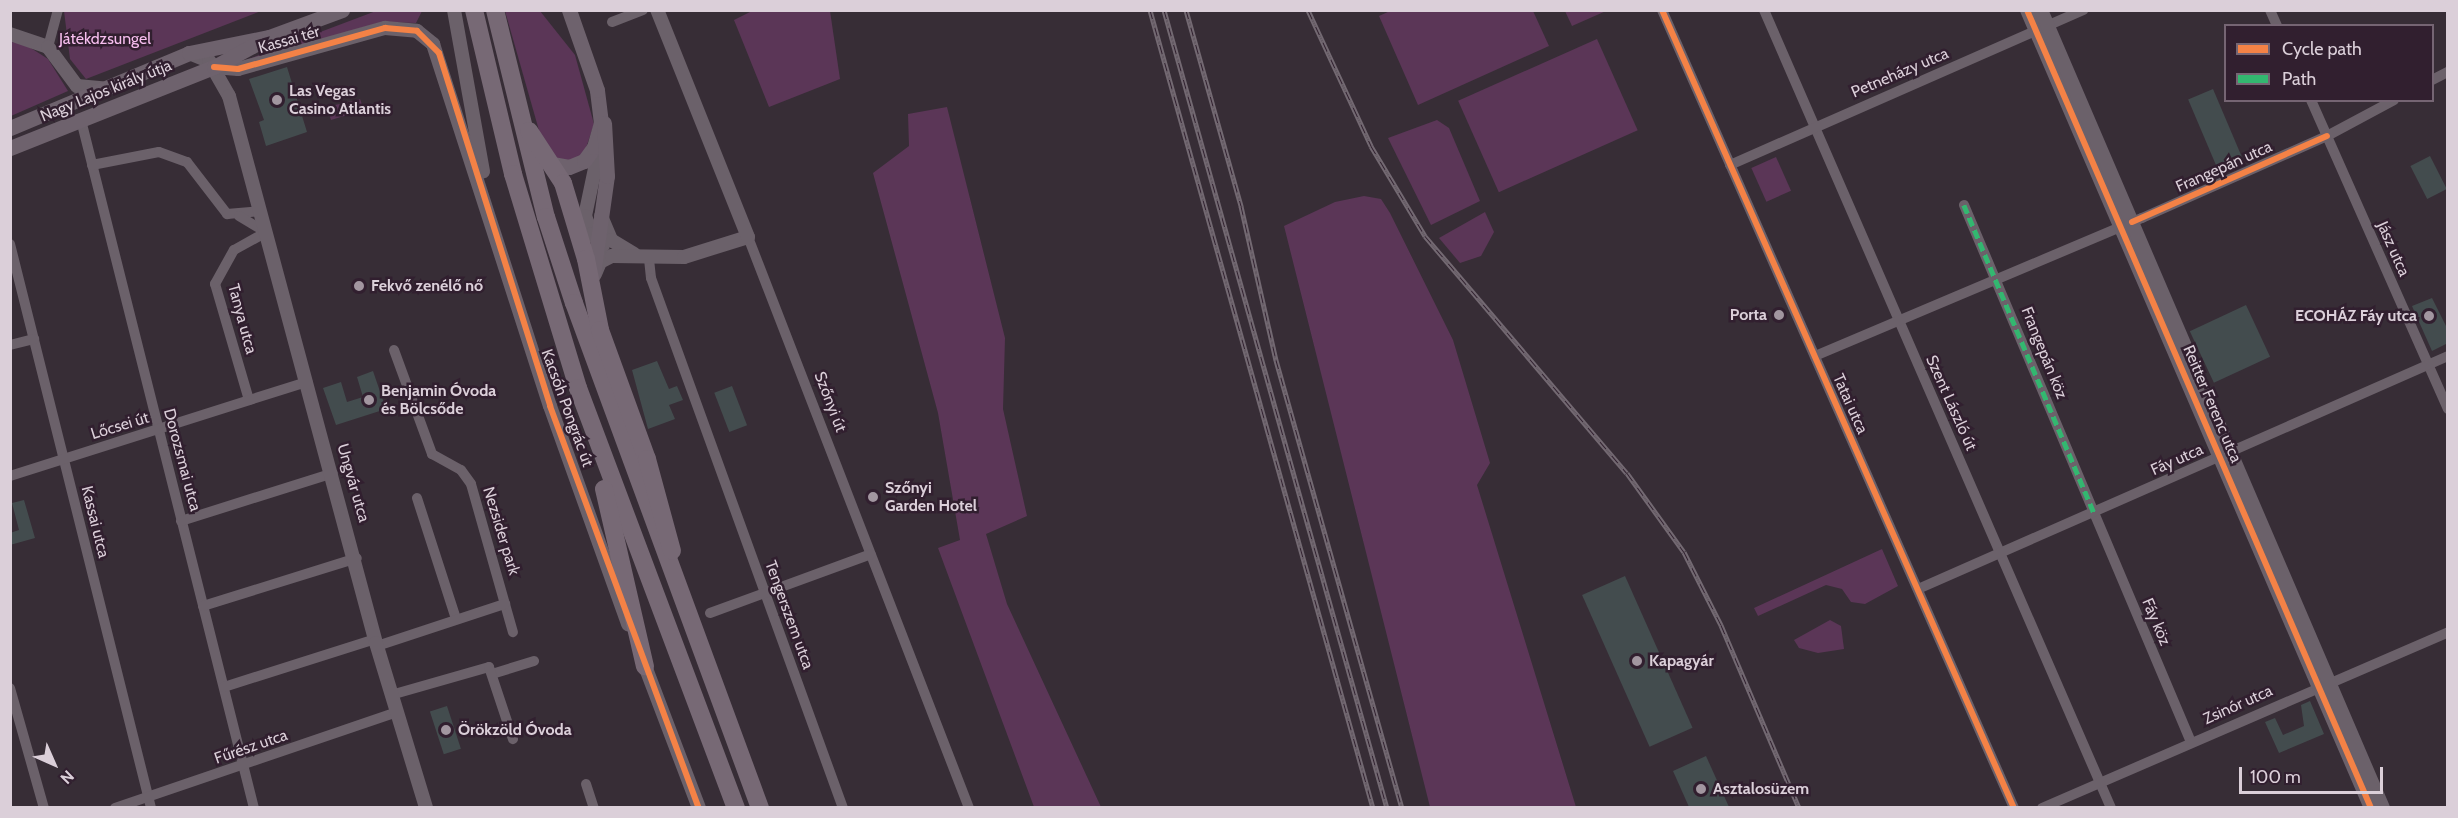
<!DOCTYPE html>
<meta charset="utf-8">
<style>
body{margin:0}
#map{position:relative;width:2458px;height:818px;overflow:hidden;background:#372d36;font-family:Cabin,sans-serif}
div>[style]{position:absolute}
[style*='--x']{left:calc(var(--x)*1px);top:calc(var(--y)*1px);width:calc(var(--w)*1px);rotate:calc(var(--a)*1deg)}
.green>*{inset:0;background:#5b3657;transform-origin:0 0}
.building>*{inset:0;background:#434c4e;transform-origin:0 0}
.minor>*{height:10px;margin:-5px;padding:0 5px;transform-origin:5px;border-radius:5px;background:#6b616a}
.tertiary>*{height:14px;margin:-7px;padding:0 7px;transform-origin:7px;border-radius:7px;background:#6b616a}
.secondary>*{height:15px;margin:-7.5px;padding:0 7.5px;transform-origin:7.5px;border-radius:7.5px;background:#6e626d}
.primary>*{height:18px;margin:-9px;padding:0 9px;transform-origin:9px;border-radius:9px;background:#776975}
.rail>*{height:5px;margin-top:-2.5px;transform-origin:0;background:repeating-linear-gradient(90deg,#311f2f 0 9px,#736972 0 18px);box-sizing:border-box;border-block:2px solid #736972}
.quiet>*{height:4.5px;margin-top:-2.25px;transform-origin:0;background:repeating-linear-gradient(90deg,#33b770 0 9px,transparent 0 13.5px)}
.cycleway>*{height:6px;margin:-3px;padding:0 3px;transform-origin:3px;border-radius:3px;background:#f48246}
.dots>*{width:16px;height:16px;translate:-50% -50%;box-sizing:border-box;border:3px solid #311f2f;border-radius:50%}
span{translate:-50% -50%;white-space:nowrap;text-align:center;line-height:1.15;-webkit-text-stroke:5px #311f2f;paint-order:stroke}
.park-label{font-size:16px;color:#f7beef}
.street-label{font-size:16px;color:#dbcfd9}
.poi-label{font-size:16px;color:#dbcfd9;font-weight:700}
.left{translate:0 -50%;text-align:left}
.right{translate:-100% -50%;text-align:right}
.frame{position:absolute;inset:0;border:12px solid #dbcfd9;pointer-events:none}
.legend{position:absolute;left:2224px;top:24px;width:210px;height:78px;box-sizing:border-box;background:#311f2f;border:2px solid #756573;margin:0;padding:8px 10px;list-style:none;font-size:18px;color:#dbcfd9}
.legend li{display:flex;align-items:center;gap:12px;height:30px}
.legend b{width:30px;border:2px solid #756573}
.north{position:absolute;left:24px;top:734px;width:60px;height:60px;-webkit-text-stroke:4px #311f2f;paint-order:stroke;rotate:135deg;font-size:16px;font-weight:700;line-height:24px;text-align:center;color:#dbcfd9}
.north::after{content:'';display:block;margin:auto;width:21px;height:27px;background:#dbcfd9;clip-path:polygon(50% 0,100% 100%,50% 72%,0 100%)}
.scale{position:absolute;left:2239px;top:767px;width:144px;height:27px;box-sizing:border-box;border:3px solid #dbcfd9;border-top:0;padding-left:8px;font-size:18px;line-height:21px;white-space:nowrap;color:#dbcfd9;-webkit-text-stroke:4px #311f2f;paint-order:stroke}
</style>
<div id="map">
<div class="green">
<div style="clip-path:polygon(64px 11px,64px 10px,261px 11px,86px 79px,70px 59px)"></div>
<div style="clip-path:polygon(376px 11px,422px 11px,416px 23px,382px 22px,241px 62px)"></div>
<div style="clip-path:polygon(505px 11px,540px 11px,575px 55px,594px 124px,583px 157px,561px 163px,544px 148px)"></div>
<div style="clip-path:polygon(752px 11px,830px 11px,840px 79px,769px 107px,734px 20px)"></div>
<div style="clip-path:polygon(1390px 11px,1533px 11px,1549px 46px,1418px 105px,1379px 16px)"></div>
<div style="clip-path:polygon(1565px 11px,1606px 11px,1572px 26px)"></div>
<div style="left:1597px;top:39px;width:100px;height:152px;rotate:66deg"></div>
<div style="clip-path:polygon(11px 42px,23px 43px,48px 59px,68px 91px,11px 116px)"></div>
<div style="clip-path:polygon(360px 99px,364px 110px,331px 120px,327px 107px)"></div>
<div style="clip-path:polygon(947px 107px,1005px 338px,1003px 409px,1027px 516px,986px 534px,1007px 604px,1101px 807px,1034px 807px,938px 548px,960px 540px,938px 413px,873px 173px,909px 146px,908px 114px)"></div>
<div style="clip-path:polygon(1437px 120px,1449px 128px,1480px 201px,1431px 225px,1388px 138px)"></div>
<div style="left:1776px;top:157px;width:37px;height:27px;rotate:66deg"></div>
<div style="clip-path:polygon(1364px 196px,1381px 199px,1390px 213px,1453px 340px,1490px 463px,1477px 485px,1576px 807px,1430px 807px,1284px 226px,1335px 202px)"></div>
<div style="clip-path:polygon(1485px 212px,1494px 232px,1481px 256px,1460px 263px,1439px 238px)"></div>
<div style="clip-path:polygon(1882px 549px,1898px 586px,1865px 604px,1851px 602px,1842px 589px,1826px 585px,1758px 616px,1754px 608px)"></div>
<div style="clip-path:polygon(1830px 620px,1841px 626px,1844px 649px,1818px 653px,1799px 648px,1794px 640px)"></div>
</div>
<div class="building">
<div style="clip-path:polygon(287px 67px,307px 132px,266px 146px,259px 122px,264px 120px,249px 79px)"></div>
<div style="left:2213px;top:89px;width:78px;height:27px;rotate:67deg"></div>
<div style="left:2430px;top:156px;width:37px;height:22px;rotate:63deg"></div>
<div style="clip-path:polygon(2432px 298px,2448px 330px,2448px 343px,2432px 351px,2412px 306px)"></div>
<div style="left:2246px;top:305px;width:57px;height:62px;rotate:65deg"></div>
<div style="clip-path:polygon(657px 361px,669px 389px,677px 386px,683px 400px,669px 405px,675px 419px,648px 429px,632px 370px)"></div>
<div style="clip-path:polygon(373px 371px,386px 409px,336px 425px,323px 388px,341px 382px,347px 402px,363px 397px,357px 377px)"></div>
<div style="left:732px;top:386px;width:42px;height:19px;rotate:69deg"></div>
<div style="clip-path:polygon(24px 500px,35px 538px,10px 545px,10px 533px,19px 530px,12px 503px)"></div>
<div style="left:1625px;top:576px;width:166px;height:47px;rotate:66deg"></div>
<div style="clip-path:polygon(2310px 701px,2324px 734px,2279px 753px,2265px 722px,2275px 718px,2283px 735px,2304px 726px,2301px 705px)"></div>
<div style="left:447px;top:706px;width:45px;height:18px;rotate:72deg"></div>
<div style="clip-path:polygon(1706px 756px,1729px 807px,1689px 807px,1673px 771px)"></div>
</div>
<div class="minor">
<div style="--x:1662;--y:10;--w:872;--a:66.2"></div>
<div style="--x:1764;--y:10;--w:870;--a:66.5"></div>
<div style="--x:2270;--y:10;--w:17;--a:66"></div>
<div style="--x:612;--y:22;--w:33;--a:-21"></div>
<div style="--x:48;--y:47;--w:38;--a:-75"></div>
<div style="--x:2432;--y:80;--w:18;--a:-27"></div>
<div style="--x:2311;--y:100;--w:338;--a:66.1"></div>
<div style="--x:81;--y:120;--w:709;--a:75.89"></div>
<div style="--x:92;--y:165;--w:68;--a:-11"></div>
<div style="--x:159;--y:152;--w:30;--a:20"></div>
<div style="--x:187;--y:162;--w:66;--a:52.4"></div>
<div style="--x:227;--y:214;--w:33;--a:-5"></div>
<div style="--x:1730;--y:165;--w:386;--a:-23.7"></div>
<div style="--x:1964;--y:205;--w:583;--a:67.09"></div>
<div style="--x:239;--y:216;--w:31;--a:31"></div>
<div style="--x:748;--y:237;--w:612;--a:68.84"></div>
<div style="--x:10;--y:244;--w:581;--a:75.96"></div>
<div style="--x:649;--y:259;--w:19;--a:84"></div>
<div style="--x:651;--y:278;--w:564;--a:70.09"></div>
<div style="--x:10;--y:345;--w:25;--a:-14"></div>
<div style="--x:394;--y:350;--w:111;--a:69.9"></div>
<div style="--x:432;--y:454;--w:33;--a:29"></div>
<div style="--x:461;--y:470;--w:17;--a:54"></div>
<div style="--x:471;--y:484;--w:154;--a:74.2"></div>
<div style="--x:1815;--y:356;--w:355;--a:-22.9"></div>
<div style="--x:2142;--y:218;--w:202;--a:-23.9"></div>
<div style="--x:2327;--y:136;--w:76;--a:-28.2"></div>
<div style="--x:249;--y:400;--w:121;--a:-106.3"></div>
<div style="--x:215;--y:284;--w:39;--a:-61"></div>
<div style="--x:234;--y:250;--w:37;--a:-29"></div>
<div style="--x:10;--y:476;--w:312;--a:-17.6"></div>
<div style="--x:417;--y:498;--w:127;--a:72.1"></div>
<div style="--x:181;--y:521;--w:159;--a:-17.5"></div>
<div style="--x:1918;--y:589;--w:579;--a:-23.73"></div>
<div style="--x:203;--y:606;--w:161;--a:-17.3"></div>
<div style="--x:710;--y:613;--w:171;--a:-20.1"></div>
<div style="--x:377;--y:646;--w:135;--a:-18.2"></div>
<div style="--x:492;--y:674;--w:44;--a:-17.2"></div>
<div style="--x:224;--y:687;--w:158;--a:-17.6"></div>
<div style="--x:10;--y:688;--w:125;--a:74.2"></div>
<div style="--x:391;--y:695;--w:102;--a:-15.9"></div>
<div style="--x:489;--y:667;--w:76;--a:71.6"></div>
<div style="--x:586;--y:784;--w:25;--a:72"></div>
<div style="--x:115;--y:808;--w:298;--a:-18.8"></div>
<div style="--x:2042;--y:808;--w:443;--a:-23.4"></div>
</div>
<div class="tertiary">
<div style="--x:454;--y:10;--w:164;--a:79.8"></div>
<div style="--x:2027;--y:10;--w:869;--a:66.68"></div>
<div style="--x:2041;--y:10;--w:868;--a:66.8"></div>
<div style="--x:10;--y:34;--w:40;--a:18.9"></div>
<div style="--x:48;--y:47;--w:49;--a:53.4"></div>
<div style="--x:77;--y:86;--w:25;--a:5"></div>
<div style="--x:189;--y:53;--w:22;--a:22"></div>
<div style="--x:209;--y:61;--w:40;--a:60.3"></div>
<div style="--x:229;--y:96;--w:566;--a:74.96"></div>
<div style="--x:376;--y:643;--w:172;--a:73.1"></div>
<div style="--x:214;--y:67;--w:24;--a:5"></div>
<div style="--x:238;--y:69;--w:153;--a:-15.6"></div>
<div style="--x:385;--y:28;--w:32;--a:5"></div>
<div style="--x:417;--y:31;--w:21;--a:39"></div>
<div style="--x:433;--y:44;--w:380;--a:72.1"></div>
<div style="--x:550;--y:406;--w:232;--a:70.3"></div>
<div style="--x:601;--y:140;--w:78;--a:101.9"></div>
<div style="--x:585;--y:216;--w:19;--a:69"></div>
<div style="--x:592;--y:234;--w:16;--a:47"></div>
<div style="--x:601;--y:216;--w:26;--a:67"></div>
<div style="--x:611;--y:240;--w:27;--a:31"></div>
<div style="--x:595;--y:274;--w:13;--a:-67"></div>
<div style="--x:600;--y:262;--w:13;--a:-27"></div>
<div style="--x:612;--y:256;--w:72;--a:0.8"></div>
<div style="--x:684;--y:257;--w:67;--a:-17.4"></div>
<div style="--x:748;--y:237;--w:245;--a:-111.8"></div>
<div style="--x:642;--y:658;--w:160;--a:69.2"></div>
</div>
<div class="secondary">
<div style="--x:10;--y:128;--w:194;--a:-22.7"></div>
<div style="--x:189;--y:53;--w:82;--a:-11.3"></div>
<div style="--x:269;--y:37;--w:78;--a:-20.3"></div>
<div style="--x:10;--y:148;--w:219;--a:-21.7"></div>
<div style="--x:214;--y:67;--w:48;--a:-28.7"></div>
<div style="--x:552;--y:164;--w:17;--a:10"></div>
<div style="--x:569;--y:167;--w:16;--a:-22"></div>
<div style="--x:584;--y:161;--w:17;--a:-54"></div>
<div style="--x:594;--y:147;--w:25;--a:-74"></div>
<div style="--x:601;--y:123;--w:33;--a:-97"></div>
<div style="--x:597;--y:90;--w:85;--a:-109.3"></div>
<div style="--x:593;--y:275;--w:100;--a:-82"></div>
<div style="--x:607;--y:176;--w:53;--a:-93.2"></div>
</div>
<div class="primary">
<div style="--x:474;--y:10;--w:169;--a:76.6"></div>
<div style="--x:513;--y:174;--w:224;--a:73.1"></div>
<div style="--x:578;--y:388;--w:449;--a:69.4"></div>
<div style="--x:495;--y:10;--w:213;--a:76.2"></div>
<div style="--x:546;--y:217;--w:90;--a:72"></div>
<div style="--x:574;--y:303;--w:538;--a:69.78"></div>
<div style="--x:529;--y:131;--w:62;--a:56.8"></div>
<div style="--x:563;--y:183;--w:79;--a:73.2"></div>
<div style="--x:586;--y:259;--w:72;--a:78.8"></div>
<div style="--x:600;--y:330;--w:137;--a:70"></div>
<div style="--x:647;--y:459;--w:95;--a:74.8"></div>
<div style="--x:604;--y:489;--w:182;--a:77"></div>
</div>
<div class="rail">
<div style="--x:1150;--y:10;--w:829;--a:74.39"></div>
<div style="--x:1164;--y:10;--w:829;--a:74.39"></div>
<div style="--x:1186;--y:10;--w:204;--a:74.3"></div>
<div style="--x:1241;--y:206;--w:158;--a:77.2"></div>
<div style="--x:1276;--y:360;--w:465;--a:74.3"></div>
<div style="--x:1308;--y:10;--w:150;--a:65.1"></div>
<div style="--x:1371;--y:146;--w:105;--a:59"></div>
<div style="--x:1425;--y:236;--w:311;--a:49.6"></div>
<div style="--x:1627;--y:473;--w:97;--a:54.2"></div>
<div style="--x:1684;--y:552;--w:82;--a:63.1"></div>
<div style="--x:1721;--y:625;--w:199;--a:66.9"></div>
</div>
<div class="quiet">
<div style="--x:1964;--y:205;--w:334;--a:67.1"></div>
</div>
<div class="cycleway">
<div style="--x:1662;--y:10;--w:872;--a:66.2"></div>
<div style="--x:2027;--y:10;--w:869;--a:66.68"></div>
<div style="--x:214;--y:67;--w:24;--a:5"></div>
<div style="--x:238;--y:69;--w:153;--a:-15.6"></div>
<div style="--x:385;--y:28;--w:32;--a:5"></div>
<div style="--x:417;--y:31;--w:31;--a:45"></div>
<div style="--x:439;--y:53;--w:370;--a:72.5"></div>
<div style="--x:550;--y:406;--w:429;--a:69.7"></div>
<div style="--x:2132;--y:222;--w:213;--a:-23.8"></div>
</div>
<div class="dots">
<div style="left:277px;top:100px;background:#a296a0"></div>
<div style="left:359px;top:286px;background:#a296a0"></div>
<div style="left:1779px;top:315px;background:#a296a0"></div>
<div style="left:2429px;top:316px;background:#a296a0"></div>
<div style="left:369px;top:400px;background:#a296a0"></div>
<div style="left:873px;top:497px;background:#a296a0"></div>
<div style="left:1637px;top:661px;background:#a296a0"></div>
<div style="left:446px;top:730px;background:#a296a0"></div>
<div style="left:1701px;top:789px;background:#a296a0"></div>
</div>
<div class="park-label">
<span style="left:105px;top:39px">Játékdzsungel</span>
</div>
<div class="street-label">
<span style="left:289px;top:40px;rotate:-16deg">Kassai tér</span>
<span style="left:1900px;top:73px;rotate:-23deg">Petneházy utca</span>
<span style="left:106px;top:91px;rotate:-22deg">Nagy Lajos király útja</span>
<span style="left:2224px;top:167px;rotate:-24deg">Frangepán utca</span>
<span style="left:2393px;top:249px;rotate:66deg">Jász utca</span>
<span style="left:242px;top:319px;rotate:75deg">Tanya utca</span>
<span style="left:2044px;top:353px;rotate:68deg">Frangepán köz</span>
<span style="left:830px;top:402px;rotate:69deg">Szőnyi út</span>
<span style="left:1951px;top:403px;rotate:66deg">Szent László út</span>
<span style="left:1850px;top:404px;rotate:66deg">Tatai utca</span>
<span style="left:2212px;top:404px;rotate:67deg">Reitter Ferenc utca</span>
<span style="left:567px;top:408px;rotate:70deg">Kacsóh Pongrác út</span>
<span style="left:120px;top:426px;rotate:-17deg">Lőcsei út</span>
<span style="left:182px;top:460px;rotate:75deg">Dorozsmai utca</span>
<span style="left:2177px;top:460px;rotate:-24deg">Fáy utca</span>
<span style="left:353px;top:483px;rotate:74deg">Ungvár utca</span>
<span style="left:95px;top:522px;rotate:76deg">Kassai utca</span>
<span style="left:501px;top:531px;rotate:73deg">Nezsider park</span>
<span style="left:789px;top:615px;rotate:70deg">Tengerszem utca</span>
<span style="left:2156px;top:622px;rotate:67deg">Fáy köz</span>
<span style="left:2238px;top:705px;rotate:-24deg">Zsinór utca</span>
<span style="left:251px;top:747px;rotate:-19deg">Fűrész utca</span>
</div>
<div class="poi-label">
<span class="left" style="left:289px;top:100px">Las Vegas<br>Casino Atlantis</span>
<span class="left" style="left:371px;top:286px">Fekvő zenélő nő</span>
<span class="right" style="left:1767px;top:315px">Porta</span>
<span class="right" style="left:2417px;top:316px">ECOHÁZ Fáy utca</span>
<span class="left" style="left:381px;top:400px">Benjamin Óvoda<br>és Bölcsőde</span>
<span class="left" style="left:885px;top:497px">Szőnyi<br>Garden Hotel</span>
<span class="left" style="left:1649px;top:661px">Kapagyár</span>
<span class="left" style="left:458px;top:730px">Örökzöld Óvoda</span>
<span class="left" style="left:1713px;top:789px">Asztalosüzem</span>
</div>
<div class="frame"></div>
<ul class="legend">
<li><b style="height:8px;background:#f48246"></b>Cycle path</li>
<li><b style="height:8px;background:#33b770"></b>Path</li>
</ul>
<div class="north">N</div>
<div class="scale">100 m</div>
</div>
